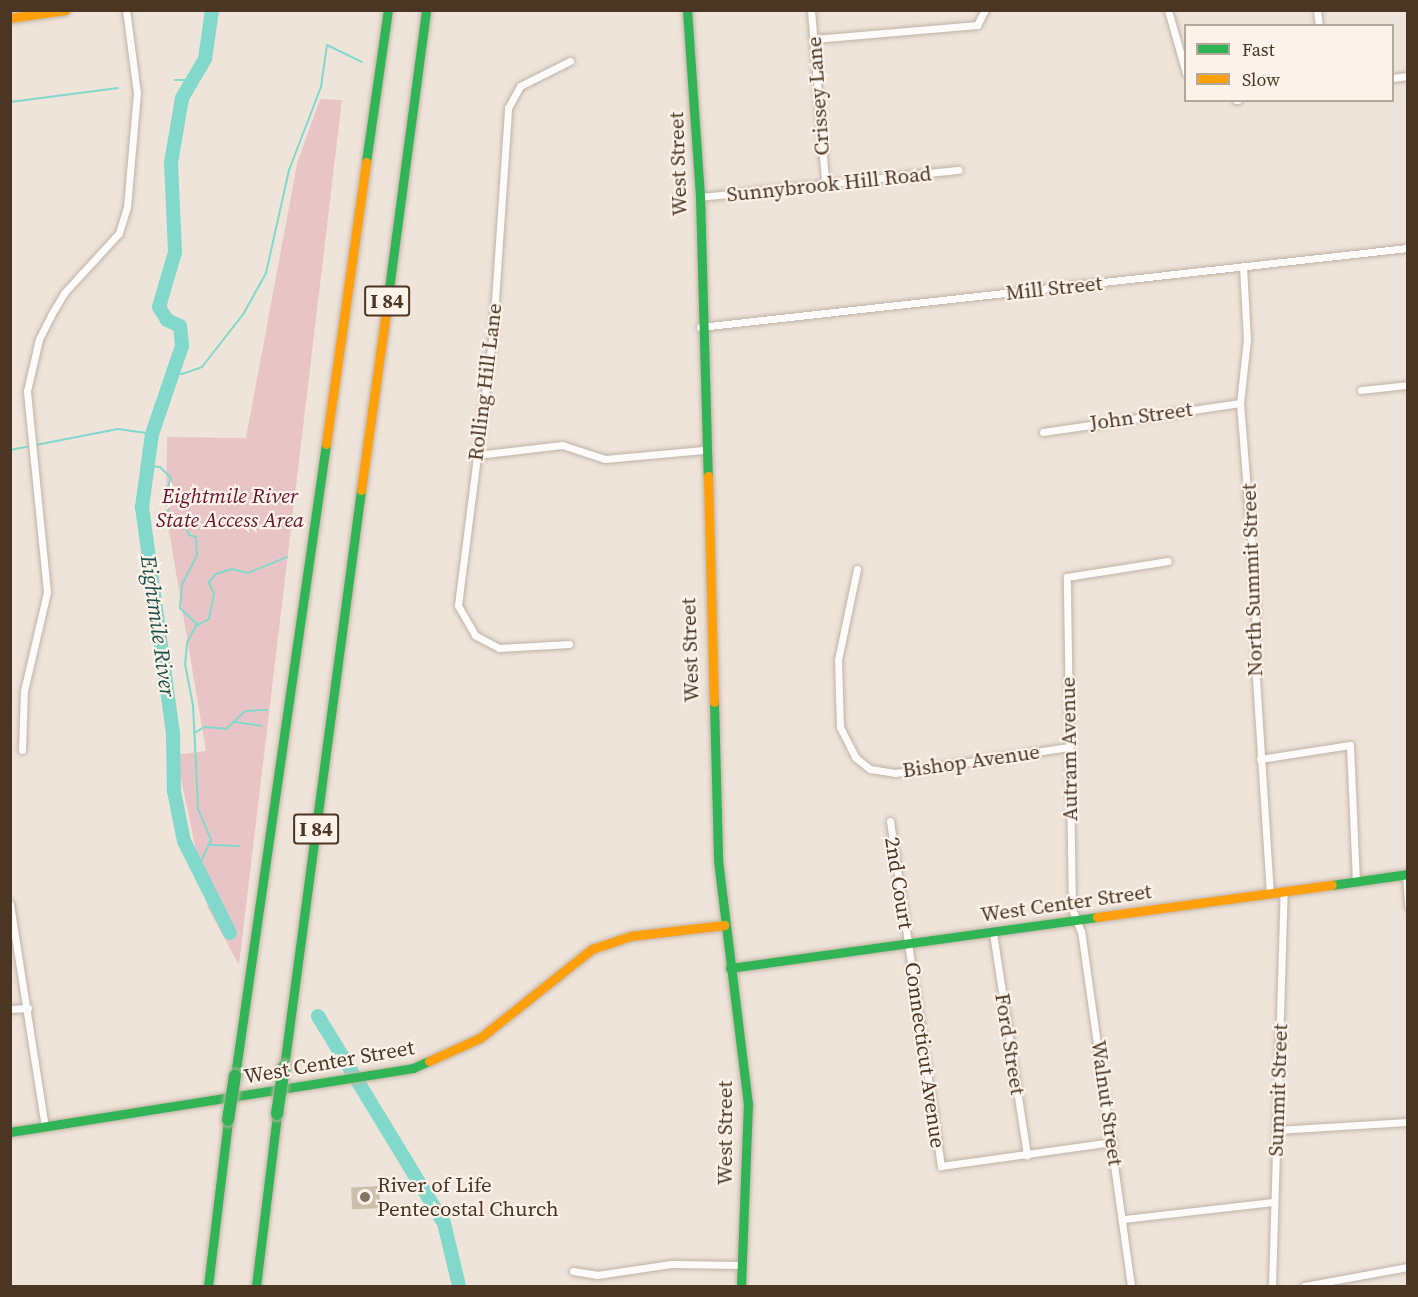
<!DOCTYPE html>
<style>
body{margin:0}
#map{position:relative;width:1418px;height:1297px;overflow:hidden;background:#efe4da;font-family:"Source Serif 4",serif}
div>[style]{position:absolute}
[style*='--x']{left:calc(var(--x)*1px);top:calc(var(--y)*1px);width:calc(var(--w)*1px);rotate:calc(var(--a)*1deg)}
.green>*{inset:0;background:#e9c4c6}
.stream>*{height:2px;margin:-1px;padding:0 1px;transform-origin:1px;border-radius:1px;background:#81d8cb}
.river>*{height:14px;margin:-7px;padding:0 7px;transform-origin:7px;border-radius:7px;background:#81d8cb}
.building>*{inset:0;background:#cbbfaa;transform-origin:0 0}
.roads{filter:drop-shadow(0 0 2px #c0b2a5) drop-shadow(0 0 2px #c0b2a5)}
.street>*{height:7px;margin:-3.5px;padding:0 3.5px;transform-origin:3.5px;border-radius:3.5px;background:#fdfbf9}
.fast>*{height:9px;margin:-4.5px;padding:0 4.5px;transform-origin:4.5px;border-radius:4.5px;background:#30b455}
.slow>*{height:9px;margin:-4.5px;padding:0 4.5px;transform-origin:4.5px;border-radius:4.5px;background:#ff9f0a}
.bridges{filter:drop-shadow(0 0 2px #c0b2a5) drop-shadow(0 0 2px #c0b2a5)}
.fast-bridge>*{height:12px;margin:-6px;padding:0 6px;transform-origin:6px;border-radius:6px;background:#30b455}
.dots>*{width:16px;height:16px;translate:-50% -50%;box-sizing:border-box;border:3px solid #fdf3ea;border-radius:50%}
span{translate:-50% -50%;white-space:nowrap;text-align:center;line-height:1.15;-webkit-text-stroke:4.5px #fdf3ea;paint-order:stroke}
.shield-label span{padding:2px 4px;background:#fdf3ea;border:2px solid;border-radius:4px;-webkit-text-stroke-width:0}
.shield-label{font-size:20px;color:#4a3623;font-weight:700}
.street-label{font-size:21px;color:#4a3623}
.park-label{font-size:21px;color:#651330;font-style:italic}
.poi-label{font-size:21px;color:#4a3623}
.left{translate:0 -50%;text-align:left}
.water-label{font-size:22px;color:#174e48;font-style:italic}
.frame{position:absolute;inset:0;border:12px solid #4a3623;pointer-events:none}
.legend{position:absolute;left:1184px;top:24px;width:210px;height:78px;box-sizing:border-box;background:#fdf3ea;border:2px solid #b5a79a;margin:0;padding:8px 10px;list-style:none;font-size:18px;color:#4a3623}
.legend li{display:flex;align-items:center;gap:12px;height:30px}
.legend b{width:30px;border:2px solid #b5a79a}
</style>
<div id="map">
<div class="green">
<div style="clip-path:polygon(320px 99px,342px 100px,239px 965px,208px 908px,176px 755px,206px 751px,166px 513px,167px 437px,246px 438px,297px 164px)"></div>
</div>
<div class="stream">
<div style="--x:175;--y:80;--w:19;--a:0"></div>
<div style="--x:10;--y:102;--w:109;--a:-7.4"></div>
<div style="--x:173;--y:372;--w:9;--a:13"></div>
<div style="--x:182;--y:374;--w:21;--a:-19"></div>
<div style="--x:202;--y:367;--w:68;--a:-52.1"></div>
<div style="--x:244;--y:313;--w:46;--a:-61.2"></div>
<div style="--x:266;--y:273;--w:106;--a:-77.4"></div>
<div style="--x:289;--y:170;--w:89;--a:-68.9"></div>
<div style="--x:321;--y:87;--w:42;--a:-81.9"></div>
<div style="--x:327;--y:45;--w:39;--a:26"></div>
<div style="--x:10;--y:450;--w:110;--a:-11"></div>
<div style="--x:118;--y:429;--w:34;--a:8"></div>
<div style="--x:148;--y:466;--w:12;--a:5"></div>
<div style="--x:160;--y:467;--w:16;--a:45"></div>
<div style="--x:171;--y:478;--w:16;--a:108"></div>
<div style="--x:166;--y:493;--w:26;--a:83"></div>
<div style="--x:169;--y:519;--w:15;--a:11"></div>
<div style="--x:184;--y:522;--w:14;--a:69"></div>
<div style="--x:189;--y:535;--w:7;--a:16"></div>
<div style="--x:196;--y:537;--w:18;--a:87"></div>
<div style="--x:197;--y:555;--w:34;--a:117"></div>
<div style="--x:182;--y:585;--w:23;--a:95"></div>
<div style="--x:180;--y:608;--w:23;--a:43"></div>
<div style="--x:197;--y:624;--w:21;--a:118"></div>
<div style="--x:187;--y:643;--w:21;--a:95"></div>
<div style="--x:185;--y:664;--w:42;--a:79"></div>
<div style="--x:193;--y:705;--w:104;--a:87.2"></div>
<div style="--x:198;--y:809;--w:34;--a:67"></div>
<div style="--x:211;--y:840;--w:33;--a:115"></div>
<div style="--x:196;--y:626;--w:15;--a:-28"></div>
<div style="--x:209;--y:619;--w:25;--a:-79"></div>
<div style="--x:214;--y:594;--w:13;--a:-113"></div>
<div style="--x:209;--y:582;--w:11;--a:-49"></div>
<div style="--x:216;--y:574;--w:17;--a:-17"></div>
<div style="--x:232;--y:569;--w:16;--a:14"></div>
<div style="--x:248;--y:573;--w:42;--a:-22.3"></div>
<div style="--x:235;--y:722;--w:27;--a:8"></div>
<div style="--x:194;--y:733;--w:13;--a:-29"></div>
<div style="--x:205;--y:727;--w:21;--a:5"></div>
<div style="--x:226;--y:729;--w:26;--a:-43"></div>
<div style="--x:245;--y:711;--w:22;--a:-3"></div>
<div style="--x:210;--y:845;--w:29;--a:2"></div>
</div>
<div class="river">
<div style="--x:212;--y:10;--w:49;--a:98.1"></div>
<div style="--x:205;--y:59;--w:45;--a:120.5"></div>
<div style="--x:182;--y:98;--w:66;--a:99.6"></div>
<div style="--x:171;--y:163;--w:89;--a:87.4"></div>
<div style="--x:175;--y:252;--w:57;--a:106.2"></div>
<div style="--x:159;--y:307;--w:15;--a:58"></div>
<div style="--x:167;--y:320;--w:14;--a:25"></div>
<div style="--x:180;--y:326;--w:20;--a:84"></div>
<div style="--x:182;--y:346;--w:93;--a:108.8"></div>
<div style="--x:152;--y:434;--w:74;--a:97.8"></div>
<div style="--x:142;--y:507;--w:229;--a:82.2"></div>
<div style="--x:173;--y:734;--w:57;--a:89"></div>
<div style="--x:174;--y:791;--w:51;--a:78.7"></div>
<div style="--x:184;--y:841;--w:103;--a:63.4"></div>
<div style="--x:318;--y:1016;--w:242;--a:58.7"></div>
<div style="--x:444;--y:1223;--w:65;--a:76.6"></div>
</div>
<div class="building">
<div style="left:379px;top:1186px;width:22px;height:28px;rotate:87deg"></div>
</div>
<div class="roads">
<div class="street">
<div style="--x:811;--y:10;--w:173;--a:85.3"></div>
<div style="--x:1168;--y:10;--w:66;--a:74.1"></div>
<div style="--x:1317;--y:10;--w:16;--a:83"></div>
<div style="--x:814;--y:39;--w:164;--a:-4.9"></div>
<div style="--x:977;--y:25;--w:17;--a:-62"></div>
<div style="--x:1392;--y:78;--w:16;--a:-7"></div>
<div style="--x:1236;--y:100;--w:2;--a:0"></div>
<div style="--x:700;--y:197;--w:260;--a:-6"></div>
<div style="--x:1243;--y:266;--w:73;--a:86.9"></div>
<div style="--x:1247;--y:339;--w:64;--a:96.2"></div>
<div style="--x:1240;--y:403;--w:186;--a:85.4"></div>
<div style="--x:1255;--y:588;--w:90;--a:89.4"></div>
<div style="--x:1256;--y:678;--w:216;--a:86.3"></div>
<div style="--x:700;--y:327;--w:712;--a:-6.37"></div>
<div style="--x:1361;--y:390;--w:47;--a:-6.1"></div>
<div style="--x:1043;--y:432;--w:199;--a:-8.4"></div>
<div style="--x:477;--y:455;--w:86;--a:-6.7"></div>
<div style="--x:562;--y:445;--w:45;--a:18"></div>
<div style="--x:605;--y:459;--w:99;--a:-5.2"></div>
<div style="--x:857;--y:569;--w:93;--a:101.8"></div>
<div style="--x:838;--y:660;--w:67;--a:88.3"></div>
<div style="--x:840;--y:727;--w:34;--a:63"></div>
<div style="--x:855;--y:757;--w:19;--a:39"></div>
<div style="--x:870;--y:769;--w:25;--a:9"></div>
<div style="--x:895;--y:773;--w:176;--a:-8.5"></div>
<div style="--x:569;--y:644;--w:70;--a:176.7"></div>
<div style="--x:499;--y:648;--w:27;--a:-152"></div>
<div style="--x:475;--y:635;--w:34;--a:-120"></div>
<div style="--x:458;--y:605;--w:277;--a:-82.7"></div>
<div style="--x:493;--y:330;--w:223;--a:-86.1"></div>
<div style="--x:508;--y:108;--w:25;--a:-61"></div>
<div style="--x:520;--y:86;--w:56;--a:-26.6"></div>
<div style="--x:22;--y:750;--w:59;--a:-88.1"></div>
<div style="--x:24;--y:691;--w:102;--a:-76.9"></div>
<div style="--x:47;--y:592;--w:202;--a:-95.7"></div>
<div style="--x:27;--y:391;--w:53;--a:-77"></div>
<div style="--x:39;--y:339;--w:27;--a:-63"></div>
<div style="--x:51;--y:315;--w:26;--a:-59"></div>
<div style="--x:64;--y:293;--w:81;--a:-47.5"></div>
<div style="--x:119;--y:233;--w:27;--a:-73"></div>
<div style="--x:127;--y:207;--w:114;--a:-85"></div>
<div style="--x:137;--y:93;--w:84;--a:-97.5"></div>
<div style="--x:1260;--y:759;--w:91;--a:-8.8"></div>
<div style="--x:1350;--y:745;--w:137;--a:87.5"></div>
<div style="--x:890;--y:821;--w:349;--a:81.6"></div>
<div style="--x:941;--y:1166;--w:173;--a:-8"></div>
<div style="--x:1406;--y:874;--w:32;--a:86"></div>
<div style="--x:10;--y:904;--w:226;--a:81.1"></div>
<div style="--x:993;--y:933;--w:225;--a:81.3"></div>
<div style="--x:10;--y:1009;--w:18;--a:-3"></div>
<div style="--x:1276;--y:1130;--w:132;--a:-3.5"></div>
<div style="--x:1124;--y:1219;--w:151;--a:-6.5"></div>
<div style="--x:573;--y:1271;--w:24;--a:9"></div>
<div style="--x:597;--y:1275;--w:75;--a:-8.5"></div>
<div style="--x:671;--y:1264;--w:71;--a:0.8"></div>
<div style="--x:1131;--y:1286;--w:358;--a:-98"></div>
<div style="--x:1081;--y:932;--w:25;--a:-111"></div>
<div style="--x:1072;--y:909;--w:332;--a:-90.9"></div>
<div style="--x:1067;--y:577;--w:102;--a:-9"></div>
<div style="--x:1272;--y:1286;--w:393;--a:-88.3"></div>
<div style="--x:1304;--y:1286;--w:106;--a:-10.4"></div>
</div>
<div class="fast">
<div style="--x:687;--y:10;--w:187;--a:86"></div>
<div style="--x:700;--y:197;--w:279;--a:88.4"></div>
<div style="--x:366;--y:162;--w:154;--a:-81.8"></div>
<div style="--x:386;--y:311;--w:304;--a:-82.4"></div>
<div style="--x:714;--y:702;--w:158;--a:88.5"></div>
<div style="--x:718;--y:860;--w:245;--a:83"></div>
<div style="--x:748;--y:1103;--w:183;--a:92.2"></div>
<div style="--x:1332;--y:885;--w:77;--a:-8.2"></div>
<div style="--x:730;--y:968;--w:371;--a:-7.9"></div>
<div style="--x:284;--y:1067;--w:582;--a:-82.4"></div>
<div style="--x:235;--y:1076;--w:639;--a:-81.81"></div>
<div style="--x:10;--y:1132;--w:408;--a:-9"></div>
<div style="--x:413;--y:1068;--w:17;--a:-24"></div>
<div style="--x:208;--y:1286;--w:167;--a:-83.1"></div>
<div style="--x:256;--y:1286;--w:173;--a:-83"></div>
</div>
<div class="slow">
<div style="--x:10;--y:18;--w:56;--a:-8.3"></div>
<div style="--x:326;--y:444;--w:285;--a:-81.9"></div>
<div style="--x:708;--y:476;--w:226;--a:88.5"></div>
<div style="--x:361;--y:490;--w:181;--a:-82"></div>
<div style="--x:1097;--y:917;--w:237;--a:-7.8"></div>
<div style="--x:429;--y:1061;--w:56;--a:-24.3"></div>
<div style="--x:480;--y:1038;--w:143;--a:-38.5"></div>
<div style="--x:592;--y:949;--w:41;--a:-18.4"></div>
<div style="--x:631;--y:936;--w:94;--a:-6.7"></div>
</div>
</div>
<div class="bridges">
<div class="fast-bridge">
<div style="--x:277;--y:1114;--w:48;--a:-81.5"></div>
<div style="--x:228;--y:1120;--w:45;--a:-81"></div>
</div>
</div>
<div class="dots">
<div style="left:365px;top:1197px;background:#847363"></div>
</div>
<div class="shield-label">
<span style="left:387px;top:301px">I 84</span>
<span style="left:316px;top:829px">I 84</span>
</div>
<div class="street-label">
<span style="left:818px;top:96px;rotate:-94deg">Crissey Lane</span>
<span style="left:678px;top:164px;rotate:-92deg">West Street</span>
<span style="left:829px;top:184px;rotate:-6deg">Sunnybrook Hill Road</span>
<span style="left:1054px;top:288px;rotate:-6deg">Mill Street</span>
<span style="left:485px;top:382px;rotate:-83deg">Rolling Hill Lane</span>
<span style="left:1141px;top:416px;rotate:-8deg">John Street</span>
<span style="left:1252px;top:580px;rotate:-92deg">North Summit Street</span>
<span style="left:690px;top:650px;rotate:-92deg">West Street</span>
<span style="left:1069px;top:749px;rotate:-91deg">Autram Avenue</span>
<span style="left:971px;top:761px;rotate:-8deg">Bishop Avenue</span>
<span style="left:899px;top:883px;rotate:81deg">2nd Court</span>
<span style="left:1066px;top:903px;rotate:-8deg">West Center Street</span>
<span style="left:1010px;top:1044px;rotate:81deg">Ford Street</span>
<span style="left:925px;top:1055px;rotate:82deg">Connecticut Avenue</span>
<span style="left:329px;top:1062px;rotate:-10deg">West Center Street</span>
<span style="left:1278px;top:1090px;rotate:-88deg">Summit Street</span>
<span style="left:1107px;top:1103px;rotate:82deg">Walnut Street</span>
<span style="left:725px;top:1133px;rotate:-90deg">West Street</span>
</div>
<div class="park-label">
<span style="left:230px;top:508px">Eightmile River<br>State Access Area</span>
</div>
<div class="poi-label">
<span class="left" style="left:377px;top:1197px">River of Life<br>Pentecostal Church</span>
</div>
<div class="water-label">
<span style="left:158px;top:626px;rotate:82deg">Eightmile River</span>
</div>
<div class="frame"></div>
<ul class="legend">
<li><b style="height:8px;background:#30b455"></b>Fast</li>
<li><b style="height:8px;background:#ff9f0a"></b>Slow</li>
</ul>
</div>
